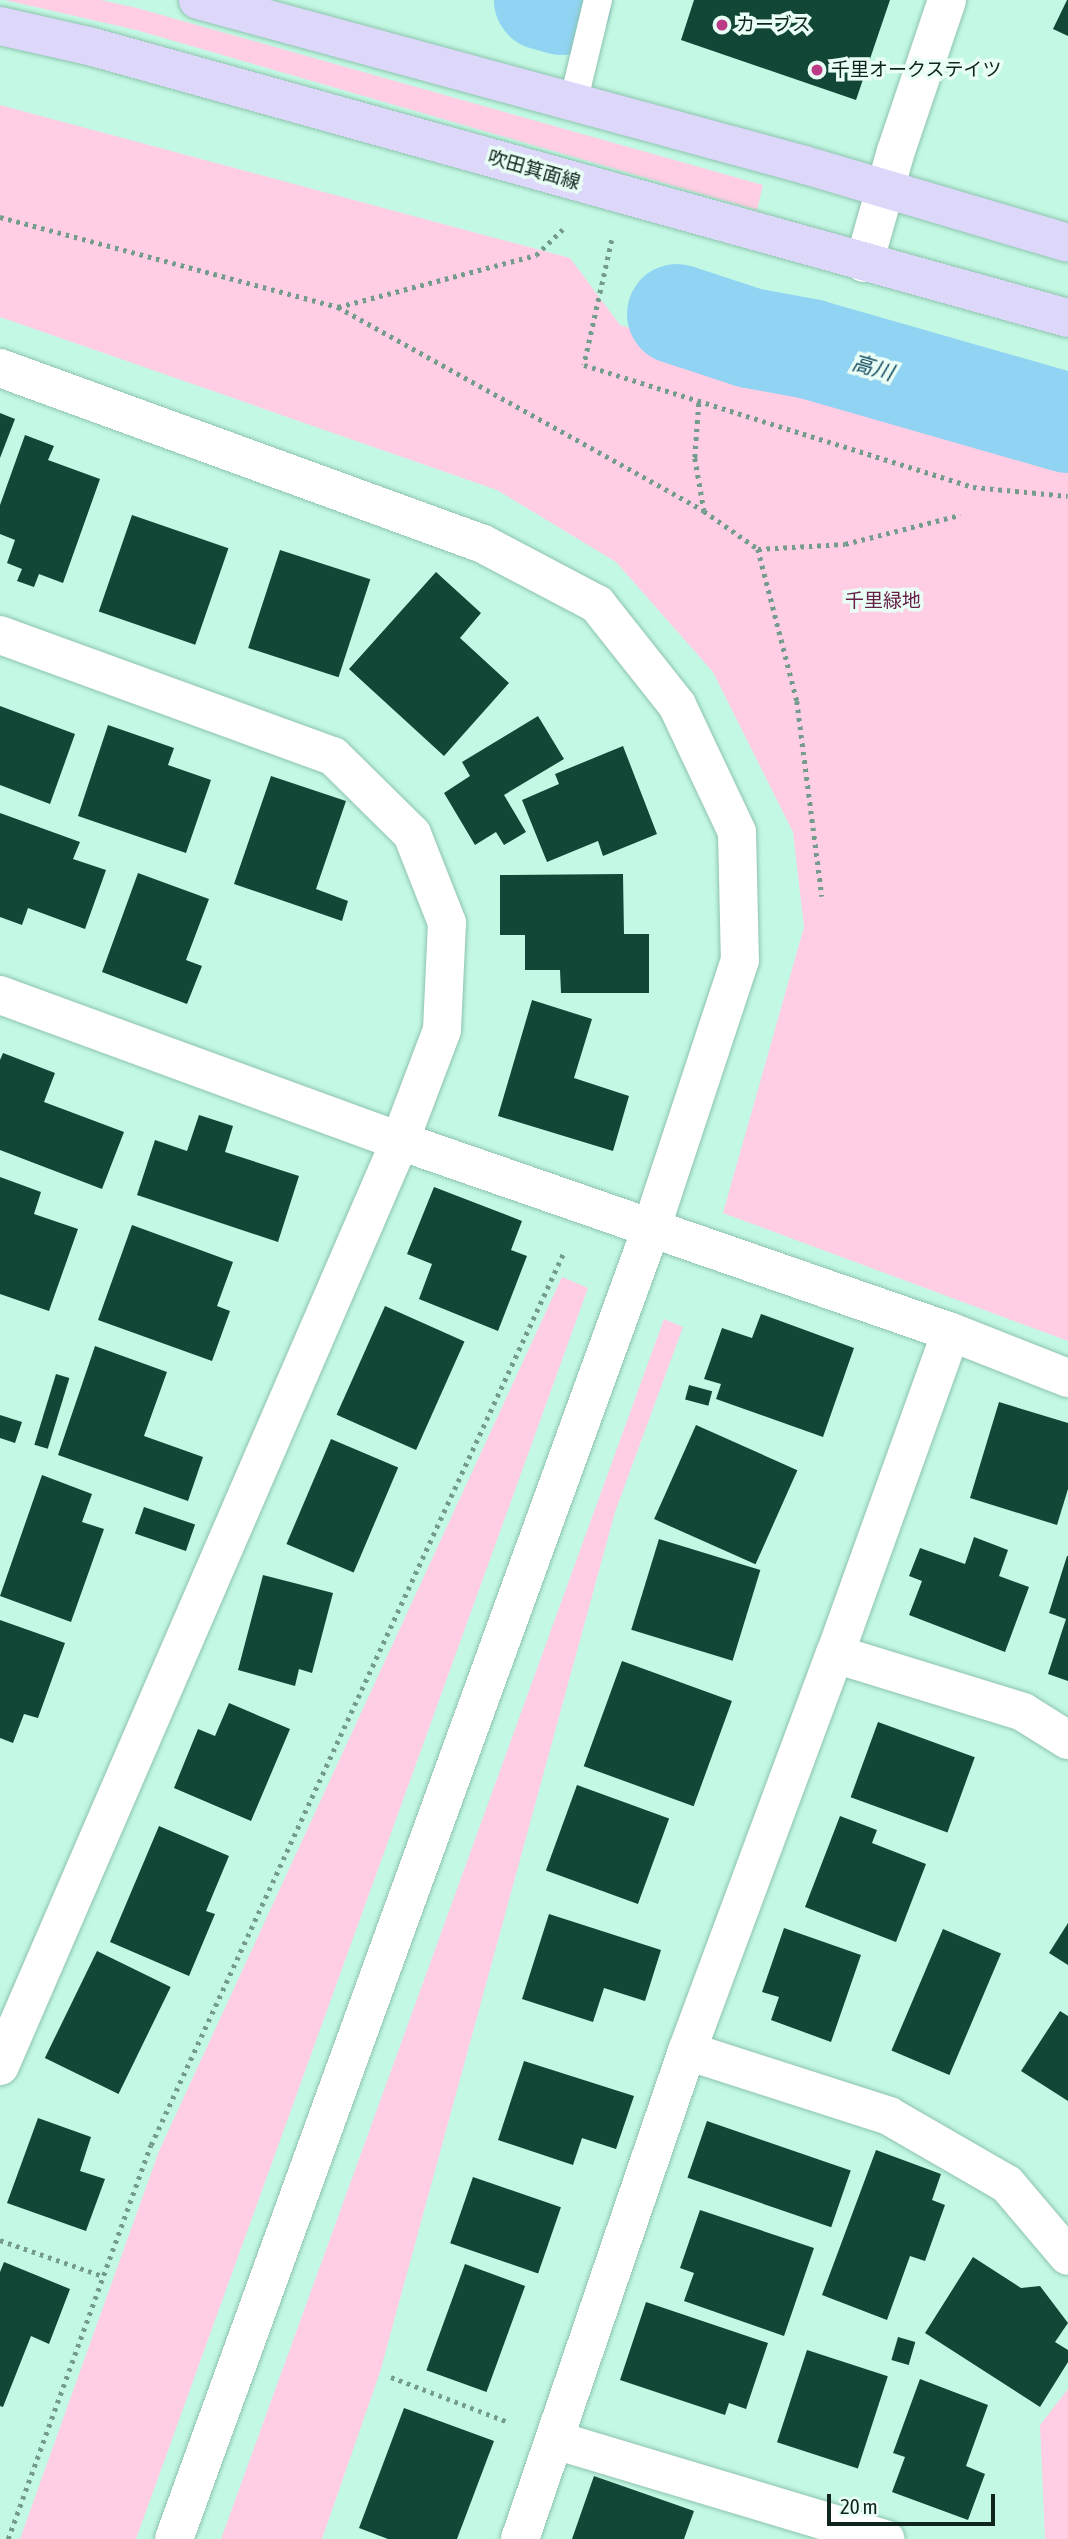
<!DOCTYPE html>
<meta charset="utf-8">
<style>
body{margin:0}
#map{position:relative;width:1068px;height:2539px;overflow:hidden;background:#c3f9e4;font-family:"Asap Condensed","Noto Sans JP",sans-serif}
div>[style]{position:absolute}
[style*='--x']{left:calc(var(--x)*1px);top:calc(var(--y)*1px);width:calc(var(--w)*1px);rotate:calc(var(--a)*1deg)}
.green>*{inset:0;background:#ffcee4}
.river>*{height:100px;margin:-50px;padding:0 50px;transform-origin:50px;border-radius:50px;background:#90d3f2}
.building>*{inset:0;background:#124737;transform-origin:0 0}
.path>*{height:4.5px;margin-top:-2.25px;transform-origin:0;background:repeating-linear-gradient(90deg,#749c8c 0 3.5px,transparent 0 8.5px)}
.roads{filter:drop-shadow(0 0 2px #8ec3ae) drop-shadow(0 0 2px #8ec3ae)}
.service>*{height:28px;margin:-14px;padding:0 14px;transform-origin:14px;border-radius:14px;background:#fff}
.minor>*{height:38px;margin:-19px;padding:0 19px;transform-origin:19px;border-radius:19px;background:#fff}
.tertiary>*{height:38px;margin:-19px;padding:0 19px;transform-origin:19px;border-radius:19px;background:#fff}
.secondary>*{height:38px;margin:-19px;padding:0 19px;transform-origin:19px;border-radius:19px;background:#ddd7fa}
.dots>*{width:19px;height:19px;translate:-50% -50%;box-sizing:border-box;border:4px solid #e9fef5;border-radius:50%}
span{translate:-50% -50%;white-space:nowrap;text-align:center;line-height:1.15;-webkit-text-stroke:7px #e9fef5;paint-order:stroke}
.poi-label{font-size:19px;color:#0f241c}
.left{translate:0 -50%;text-align:left}
.street-label{font-size:19px;color:#0f241c}
.park-label{font-size:19px;color:#662048}
.water-label{font-size:21px;color:#134a60;font-style:italic}
.scale{position:absolute;left:827px;top:2494px;width:168px;height:32px;box-sizing:border-box;border:4px solid #0f241c;border-top:0;padding-left:9px;font-size:21px;line-height:24px;white-space:nowrap;color:#0f241c;-webkit-text-stroke:5px #e9fef5;paint-order:stroke}
</style>
<div id="map">
<div class="green">
<div style="clip-path:polygon(5px 0,101px 0,137px 8px,763px 185px,757px 210px,136px 30px)"></div>
<div style="clip-path:polygon(0 105px,570px 258px,620px 325px,1068px 466px,1068px 1341px,723px 1213px,804px 927px,793px 832px,713px 672px,616px 562px,497px 490px,0 317px)"></div>
<div style="clip-path:polygon(562px 1277px,588px 1288px,136px 2539px,20px 2539px,159px 2151px)"></div>
<div style="clip-path:polygon(664px 1319px,683px 1327px,615px 1512px,380px 2372px,322px 2539px,221px 2539px)"></div>
<div style="clip-path:polygon(1068px 2389px,1068px 2539px,1045px 2539px,1040px 2425px)"></div>
</div>
<div class="river">
<div style="--x:544;--y:0;--w:18;--a:16"></div>
<div style="--x:677;--y:314;--w:77;--a:18.2"></div>
<div style="--x:750;--y:338;--w:61;--a:10.4"></div>
<div style="--x:810;--y:349;--w:268;--a:16"></div>
</div>
<div class="building">
<div style="clip-path:polygon(694px 0,890px 0,856px 100px,681px 40px)"></div>
<div style="clip-path:polygon(1067px 0,1068px 0,1068px 36px,1053px 29px)"></div>
<div style="clip-path:polygon(0 413px,15px 419px,0 458px)"></div>
<div style="clip-path:polygon(25px 435px,54px 446px,48px 460px,100px 479px,63px 583px,39px 574px,34px 587px,17px 581px,22px 569px,7px 563px,15px 540px,0 534px,0 505px)"></div>
<div style="left:132px;top:515px;width:102px;height:102px;rotate:19deg"></div>
<div style="left:280px;top:550px;width:95px;height:103px;rotate:18deg"></div>
<div style="clip-path:polygon(436px 572px,481px 613px,460px 638px,509px 683px,444px 756px,349px 669px)"></div>
<div style="clip-path:polygon(0 706px,75px 734px,50px 804px,0 785px)"></div>
<div style="clip-path:polygon(538px 716px,564px 759px,504px 795px,526px 832px,504px 845px,496px 832px,475px 845px,444px 793px,470px 776px,462px 762px)"></div>
<div style="clip-path:polygon(108px 725px,174px 748px,168px 765px,211px 780px,186px 853px,78px 816px)"></div>
<div style="clip-path:polygon(623px 746px,657px 834px,603px 856px,598px 841px,547px 862px,522px 800px,559px 784px,555px 774px)"></div>
<div style="clip-path:polygon(271px 776px,346px 801px,316px 889px,348px 901px,342px 921px,234px 884px)"></div>
<div style="clip-path:polygon(0 813px,80px 842px,73px 859px,106px 870px,85px 929px,28px 908px,22px 925px,0 917px)"></div>
<div style="clip-path:polygon(138px 873px,209px 899px,186px 960px,202px 966px,187px 1004px,102px 972px)"></div>
<div style="clip-path:polygon(623px 874px,624px 934px,649px 934px,649px 993px,561px 993px,560px 970px,525px 970px,525px 935px,500px 935px,500px 875px)"></div>
<div style="clip-path:polygon(532px 1000px,592px 1019px,574px 1078px,629px 1096px,613px 1151px,498px 1116px)"></div>
<div style="clip-path:polygon(3px 1053px,55px 1073px,44px 1102px,124px 1132px,102px 1189px,0 1150px,0 1060px)"></div>
<div style="clip-path:polygon(199px 1115px,233px 1126px,225px 1152px,299px 1176px,278px 1242px,137px 1195px,155px 1140px,187px 1151px)"></div>
<div style="clip-path:polygon(0 1177px,41px 1192px,34px 1214px,78px 1229px,49px 1311px,0 1294px)"></div>
<div style="clip-path:polygon(434px 1187px,522px 1221px,511px 1250px,527px 1256px,498px 1331px,419px 1299px,432px 1264px,407px 1254px)"></div>
<div style="clip-path:polygon(132px 1225px,233px 1262px,217px 1306px,230px 1311px,212px 1361px,98px 1320px)"></div>
<div style="left:385px;top:1306px;width:87px;height:119px;rotate:24deg"></div>
<div style="clip-path:polygon(761px 1314px,854px 1348px,823px 1437px,716px 1399px,721px 1384px,704px 1379px,722px 1328px,752px 1338px)"></div>
<div style="clip-path:polygon(95px 1346px,167px 1372px,144px 1436px,203px 1457px,188px 1501px,58px 1455px)"></div>
<div style="left:56px;top:1374px;width:14px;height:74px;rotate:17deg"></div>
<div style="left:689px;top:1385px;width:24px;height:15px;rotate:15deg"></div>
<div style="clip-path:polygon(999px 1402px,1068px 1423px,1068px 1489px,1057px 1525px,970px 1498px)"></div>
<div style="clip-path:polygon(0 1415px,22px 1422px,15px 1443px,0 1438px)"></div>
<div style="left:696px;top:1425px;width:111px;height:103px;rotate:24deg"></div>
<div style="left:331px;top:1439px;width:73px;height:114px;rotate:23deg"></div>
<div style="clip-path:polygon(42px 1475px,92px 1494px,82px 1522px,104px 1529px,71px 1622px,0 1596px)"></div>
<div style="left:144px;top:1507px;width:54px;height:28px;rotate:19deg"></div>
<div style="clip-path:polygon(974px 1537px,1008px 1550px,999px 1576px,1029px 1587px,1005px 1652px,909px 1615px,922px 1581px,909px 1576px,920px 1548px,965px 1564px)"></div>
<div style="left:659px;top:1539px;width:106px;height:95px;rotate:17deg"></div>
<div style="clip-path:polygon(1067px 1556px,1068px 1556px,1068px 1681px,1048px 1674px,1066px 1619px,1049px 1613px)"></div>
<div style="clip-path:polygon(263px 1575px,333px 1593px,312px 1673px,299px 1669px,295px 1686px,238px 1670px)"></div>
<div style="clip-path:polygon(0 1620px,65px 1643px,38px 1718px,24px 1714px,13px 1743px,0 1738px)"></div>
<div style="left:622px;top:1661px;width:117px;height:112px;rotate:20deg"></div>
<div style="clip-path:polygon(229px 1703px,290px 1729px,251px 1821px,174px 1788px,198px 1729px,215px 1736px)"></div>
<div style="left:878px;top:1722px;width:103px;height:80px;rotate:20deg"></div>
<div style="left:577px;top:1785px;width:98px;height:91px;rotate:20deg"></div>
<div style="clip-path:polygon(840px 1816px,877px 1830px,872px 1843px,926px 1864px,896px 1942px,805px 1907px)"></div>
<div style="clip-path:polygon(159px 1826px,229px 1856px,206px 1911px,215px 1914px,189px 1976px,110px 1942px)"></div>
<div style="clip-path:polygon(549px 1914px,661px 1950px,645px 2001px,604px 1988px,593px 2022px,522px 1999px)"></div>
<div style="clip-path:polygon(1068px 1923px,1068px 1965px,1049px 1953px)"></div>
<div style="clip-path:polygon(784px 1928px,861px 1955px,831px 2042px,771px 2020px,779px 1997px,762px 1992px)"></div>
<div style="left:943px;top:1929px;width:63px;height:132px;rotate:23deg"></div>
<div style="left:97px;top:1951px;width:82px;height:119px;rotate:26deg"></div>
<div style="clip-path:polygon(1060px 2011px,1068px 2016px,1068px 2101px,1021px 2071px)"></div>
<div style="clip-path:polygon(524px 2061px,634px 2096px,616px 2149px,582px 2138px,573px 2165px,498px 2140px)"></div>
<div style="clip-path:polygon(38px 2118px,91px 2137px,80px 2171px,105px 2179px,86px 2231px,7px 2203px)"></div>
<div style="left:707px;top:2121px;width:152px;height:60px;rotate:19deg"></div>
<div style="clip-path:polygon(876px 2150px,941px 2174px,932px 2200px,945px 2205px,925px 2261px,910px 2256px,887px 2320px,822px 2295px)"></div>
<div style="left:473px;top:2177px;width:93px;height:70px;rotate:19deg"></div>
<div style="clip-path:polygon(700px 2210px,814px 2248px,784px 2336px,684px 2301px,694px 2273px,680px 2268px)"></div>
<div style="clip-path:polygon(973px 2257px,1021px 2288px,1040px 2286px,1068px 2323px,1055px 2342px,1068px 2350px,1068px 2362px,1040px 2407px,925px 2333px)"></div>
<div style="clip-path:polygon(4px 2262px,70px 2289px,49px 2344px,31px 2336px,3px 2407px,0 2406px,0 2272px)"></div>
<div style="left:465px;top:2264px;width:64px;height:113px;rotate:20deg"></div>
<div style="clip-path:polygon(646px 2302px,768px 2343px,746px 2409px,729px 2403px,725px 2415px,620px 2380px)"></div>
<div style="left:898px;top:2337px;width:18px;height:24px;rotate:16deg"></div>
<div style="left:807px;top:2350px;width:85px;height:97px;rotate:18deg"></div>
<div style="clip-path:polygon(920px 2379px,988px 2405px,966px 2466px,985px 2474px,968px 2520px,892px 2492px,905px 2457px,893px 2453px)"></div>
<div style="clip-path:polygon(404px 2408px,494px 2441px,457px 2539px,388px 2539px,359px 2528px)"></div>
<div style="clip-path:polygon(594px 2476px,694px 2511px,684px 2539px,572px 2539px)"></div>
</div>
<div class="path">
<div style="--x:0;--y:217;--w:350;--a:14.9"></div>
<div style="--x:338;--y:307;--w:419;--a:29.1"></div>
<div style="--x:704;--y:511;--w:66;--a:35.1"></div>
<div style="--x:758;--y:549;--w:87;--a:-3.3"></div>
<div style="--x:845;--y:544;--w:119;--a:-14.2"></div>
<div style="--x:612;--y:240;--w:128;--a:102.6"></div>
<div style="--x:584;--y:365;--w:408;--a:17.4"></div>
<div style="--x:973;--y:487;--w:95;--a:5.4"></div>
<div style="--x:338;--y:307;--w:205;--a:-14.7"></div>
<div style="--x:536;--y:255;--w:37;--a:-44"></div>
<div style="--x:699;--y:403;--w:55;--a:94.2"></div>
<div style="--x:695;--y:458;--w:53;--a:80.2"></div>
<div style="--x:758;--y:549;--w:157;--a:75.6"></div>
<div style="--x:797;--y:701;--w:197;--a:82.7"></div>
<div style="--x:0;--y:2240;--w:109;--a:19.3"></div>
<div style="--x:391;--y:2377;--w:125;--a:21"></div>
<div style="--x:8;--y:2539;--w:419;--a:-70.1"></div>
<div style="--x:151;--y:2145;--w:982;--a:-65.18"></div>
</div>
<div class="roads">
<div class="service">
<div style="--x:573;--y:103;--w:106;--a:-76.4"></div>
</div>
<div class="minor">
<div style="--x:864;--y:263;--w:116;--a:-74.1"></div>
<div style="--x:896;--y:151;--w:159;--a:-71.3"></div>
<div style="--x:0;--y:635;--w:354;--a:20"></div>
<div style="--x:333;--y:756;--w:111;--a:44.6"></div>
<div style="--x:412;--y:834;--w:96;--a:68.5"></div>
<div style="--x:447;--y:923;--w:107;--a:92.7"></div>
<div style="--x:442;--y:1030;--w:119;--a:110.7"></div>
<div style="--x:400;--y:1141;--w:1008;--a:113.39"></div>
<div style="--x:0;--y:995;--w:426;--a:20.1"></div>
<div style="--x:400;--y:1141;--w:583;--a:19.12"></div>
<div style="--x:951;--y:1332;--w:126;--a:21.5"></div>
<div style="--x:835;--y:1654;--w:197;--a:17.1"></div>
<div style="--x:1023;--y:1712;--w:53;--a:31.9"></div>
<div style="--x:687;--y:2051;--w:212;--a:17.8"></div>
<div style="--x:889;--y:2116;--w:136;--a:30"></div>
<div style="--x:1007;--y:2184;--w:94;--a:49.7"></div>
<div style="--x:555;--y:2440;--w:345;--a:16.7"></div>
<div style="--x:520;--y:2539;--w:516;--a:-71.11"></div>
<div style="--x:687;--y:2051;--w:424;--a:-69.6"></div>
<div style="--x:835;--y:1654;--w:342;--a:-70.2"></div>
</div>
<div class="tertiary">
<div style="--x:0;--y:368;--w:514;--a:20.02"></div>
<div style="--x:483;--y:544;--w:129;--a:27.8"></div>
<div style="--x:597;--y:604;--w:129;--a:51.6"></div>
<div style="--x:677;--y:705;--w:140;--a:64.7"></div>
<div style="--x:737;--y:832;--w:128;--a:88.7"></div>
<div style="--x:740;--y:960;--w:283;--a:108.3"></div>
<div style="--x:651;--y:1229;--w:1394;--a:110.01"></div>
</div>
<div class="secondary">
<div style="--x:198;--y:0;--w:629;--a:15.21"></div>
<div style="--x:805;--y:165;--w:274;--a:16.5"></div>
<div style="--x:0;--y:26;--w:91;--a:12.7"></div>
<div style="--x:89;--y:46;--w:1016;--a:15.53"></div>
</div>
</div>
<div class="dots">
<div style="left:722px;top:25px;background:#bc3b86"></div>
<div style="left:817px;top:70px;background:#bc3b86"></div>
</div>
<div class="poi-label">
<span class="left" style="left:736px;top:25px">カーブス</span>
<span class="left" style="left:831px;top:70px">千里オークステイツ</span>
</div>
<div class="street-label">
<span style="left:534px;top:170px;rotate:16deg">吹田箕面線</span>
</div>
<div class="park-label">
<span style="left:883px;top:601px">千里緑地</span>
</div>
<div class="water-label">
<span style="left:873px;top:367px;rotate:16deg">高川</span>
</div>
<div class="scale">20 m</div>
</div>
